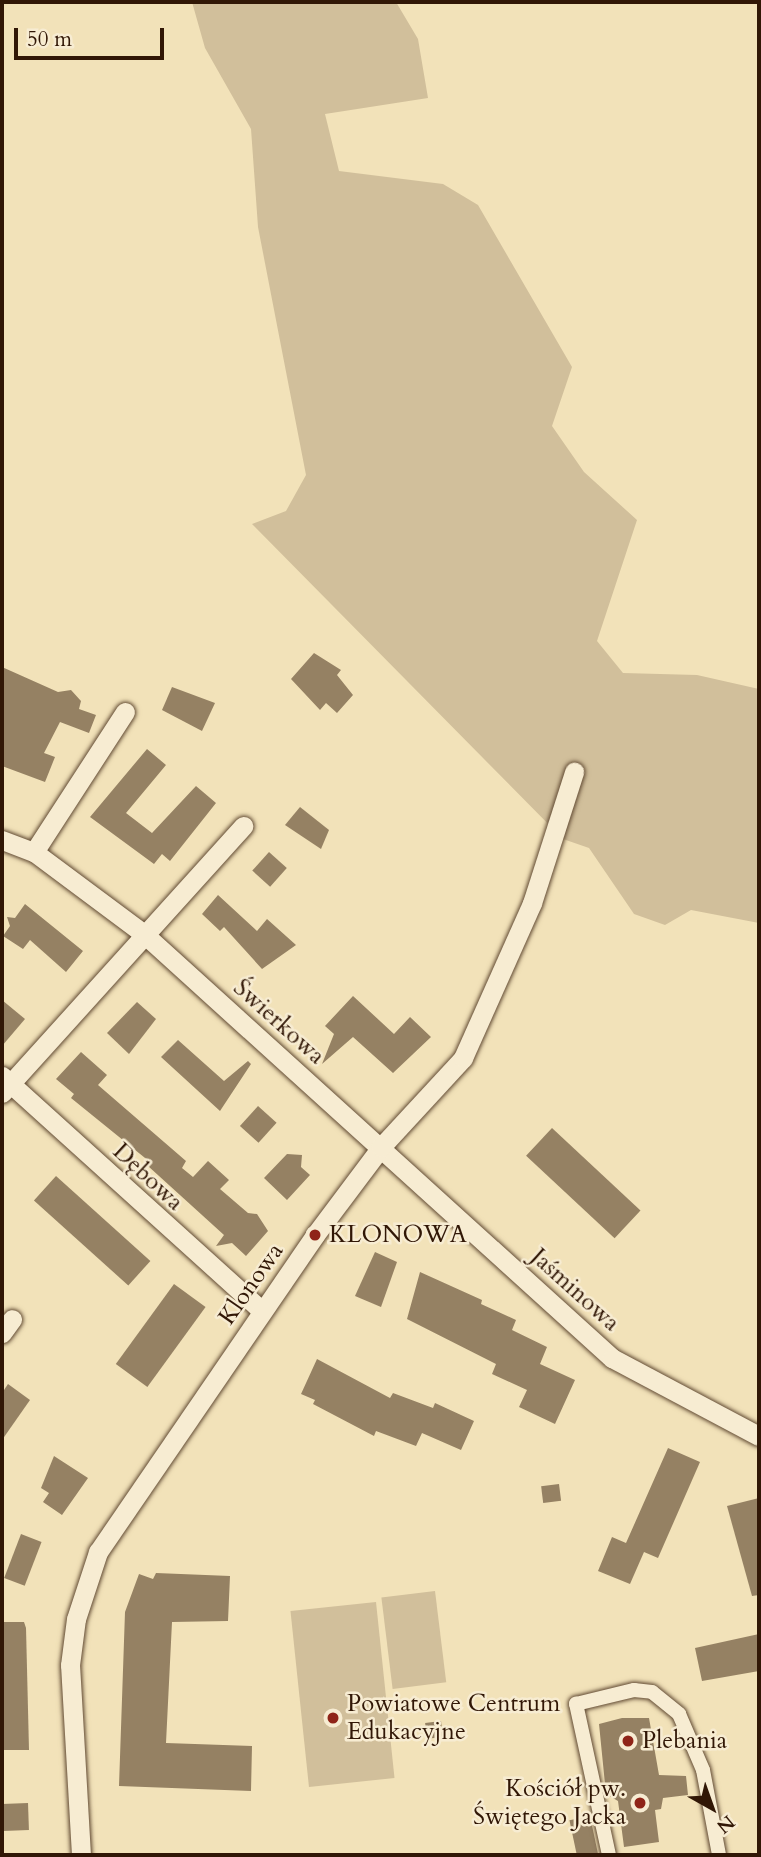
<!DOCTYPE html>
<meta charset="utf-8">
<style>
body{margin:0}
#map{position:relative;width:761px;height:1857px;overflow:hidden;background:#f2e2b9;font-family:Cardo,serif}
div>[style]{position:absolute}
[style*='--x']{left:calc(var(--x)*1px);top:calc(var(--y)*1px);width:calc(var(--w)*1px);rotate:calc(var(--a)*1deg)}
.green>*{inset:0;background:#d1bf9b;transform-origin:0 0}
.building>*{inset:0;background:#958163;transform-origin:0 0}
.roads{filter:drop-shadow(0 0 2px #614a33) drop-shadow(0 0 2px #614a33)}
.pedestrian>*{height:14px;margin:-7px;padding:0 7px;transform-origin:7px;border-radius:7px;background:#f7ecd2}
.minor>*{height:19px;margin:-9.5px;padding:0 9.5px;transform-origin:9.5px;border-radius:9.5px;background:#f7ecd2}
.dots>*{width:19px;height:19px;translate:-50% -50%;box-sizing:border-box;border:4px solid #f7ecd2;border-radius:50%}
span{translate:-50% -50%;white-space:nowrap;text-align:center;line-height:1.15;-webkit-text-stroke:5px #f7ecd2;paint-order:stroke}
.street-label{font-size:24px;color:#311706}
.poi-label{font-size:24px;color:#311706}
.left{translate:0 -50%;text-align:left}
.right{translate:-100% -50%;text-align:right}
.frame{position:absolute;inset:0;border:4px solid #311706;pointer-events:none}
.north{position:absolute;left:677px;top:1773px;width:70px;height:70px;-webkit-text-stroke:5px #f7ecd2;paint-order:stroke;rotate:140deg;font-size:19px;font-weight:700;line-height:28px;text-align:center;color:#311706}
.north::after{content:'';display:block;margin:auto;width:24px;height:32px;background:#311706;clip-path:polygon(50% 0,100% 100%,50% 72%,0 100%)}
.scale{position:absolute;left:14px;top:28px;width:150px;height:32px;box-sizing:border-box;border:4px solid #311706;border-top:0;padding-left:9px;font-size:21px;line-height:24px;white-space:nowrap;color:#311706;-webkit-text-stroke:5px #f7ecd2;paint-order:stroke}
</style>
<div id="map">
<div class="green">
<div style="clip-path:polygon(192px 2px,396px 2px,418px 39px,428px 98px,325px 114px,339px 171px,443px 184px,478px 205px,572px 367px,552px 426px,584px 472px,637px 520px,597px 641px,623px 673px,697px 675px,759px 689px,759px 923px,691px 910px,665px 925px,634px 914px,589px 848px,563px 839px,252px 524px,286px 511px,306px 475px,258px 227px,251px 129px,205px 48px)"></div>
<div style="left:435px;top:1591px;width:92px;height:54px;rotate:83deg"></div>
<div style="left:376px;top:1602px;width:177px;height:86px;rotate:84deg"></div>
</div>
<div class="building">
<div style="clip-path:polygon(314px 653px,341px 670px,337px 675px,353px 695px,337px 713px,326px 703px,320px 710px,291px 679px)"></div>
<div style="clip-path:polygon(2px 667px,58px 692px,71px 690px,81px 701px,79px 709px,96px 715px,89px 733px,60px 722px,44px 753px,55px 757px,45px 782px,2px 766px)"></div>
<div style="clip-path:polygon(172px 687px,215px 703px,202px 731px,162px 710px)"></div>
<div style="clip-path:polygon(147px 749px,166px 765px,126px 813px,152px 833px,196px 786px,216px 803px,170px 861px,162px 854px,154px 864px,90px 817px)"></div>
<div style="clip-path:polygon(300px 807px,329px 830px,321px 849px,285px 825px)"></div>
<div style="left:269px;top:852px;width:24px;height:25px;rotate:42deg"></div>
<div style="clip-path:polygon(218px 895px,257px 931px,267px 919px,296px 945px,262px 969px,224px 927px,220px 931px,202px 914px)"></div>
<div style="clip-path:polygon(25px 904px,83px 951px,66px 972px,30px 940px,23px 949px,3px 936px,10px 926px,7px 917px,15px 918px)"></div>
<div style="clip-path:polygon(353px 996px,394px 1034px,410px 1017px,431px 1037px,393px 1073px,353px 1037px,322px 1064px,334px 1034px,325px 1026px)"></div>
<div style="clip-path:polygon(2px 1000px,25px 1019px,2px 1046px)"></div>
<div style="clip-path:polygon(137px 1002px,156px 1019px,129px 1054px,107px 1033px)"></div>
<div style="clip-path:polygon(178px 1040px,224px 1081px,248px 1061px,251px 1064px,220px 1111px,161px 1057px)"></div>
<div style="clip-path:polygon(81px 1052px,107px 1075px,98px 1085px,186px 1161px,182px 1168px,193px 1177px,208px 1161px,229px 1180px,220px 1189px,248px 1213px,257px 1214px,268px 1231px,246px 1256px,232px 1243px,216px 1246px,224px 1235px,148px 1166px,150px 1162px,71px 1098px,74px 1094px,56px 1079px)"></div>
<div style="left:258px;top:1106px;width:25px;height:27px;rotate:42deg"></div>
<div style="left:552px;top:1128px;width:121px;height:38px;rotate:43deg"></div>
<div style="clip-path:polygon(287px 1154px,302px 1155px,301px 1167px,310px 1175px,287px 1200px,264px 1178px)"></div>
<div style="left:56px;top:1176px;width:127px;height:33px;rotate:42deg"></div>
<div style="clip-path:polygon(375px 1252px,397px 1262px,381px 1307px,355px 1296px)"></div>
<div style="clip-path:polygon(420px 1272px,482px 1300px,481px 1304px,516px 1320px,512px 1330px,547px 1347px,540px 1364px,575px 1380px,555px 1424px,519px 1407px,527px 1390px,492px 1374px,496px 1364px,407px 1319px)"></div>
<div style="left:174px;top:1284px;width:39px;height:99px;rotate:36deg"></div>
<div style="clip-path:polygon(317px 1359px,390px 1398px,393px 1393px,433px 1408px,435px 1403px,474px 1421px,461px 1450px,422px 1433px,416px 1446px,376px 1431px,374px 1436px,313px 1404px,315px 1400px,301px 1394px)"></div>
<div style="clip-path:polygon(8px 1384px,30px 1400px,2px 1440px,2px 1393px)"></div>
<div style="clip-path:polygon(668px 1448px,700px 1462px,658px 1558px,644px 1552px,630px 1584px,598px 1571px,612px 1537px,626px 1543px)"></div>
<div style="clip-path:polygon(54px 1456px,88px 1478px,62px 1515px,43px 1502px,49px 1493px,41px 1488px)"></div>
<div style="left:559px;top:1484px;width:17px;height:18px;rotate:83deg"></div>
<div style="clip-path:polygon(759px 1498px,759px 1595px,752px 1596px,727px 1506px)"></div>
<div style="left:21px;top:1534px;width:22px;height:47px;rotate:21deg"></div>
<div style="clip-path:polygon(156px 1573px,230px 1576px,228px 1621px,172px 1622px,166px 1743px,252px 1746px,251px 1791px,119px 1786px,125px 1612px,139px 1574px,153px 1579px)"></div>
<div style="clip-path:polygon(2px 1622px,24px 1622px,26px 1628px,29px 1750px,2px 1750px)"></div>
<div style="clip-path:polygon(759px 1634px,759px 1671px,702px 1681px,695px 1648px)"></div>
<div style="clip-path:polygon(622px 1718px,649px 1718px,659px 1775px,686px 1776px,688px 1795px,663px 1798px,661px 1809px,655px 1810px,659px 1842px,624px 1847px,618px 1801px,606px 1794px,599px 1724px)"></div>
<div style="left:441px;top:1721px;width:16px;height:16px;rotate:83deg"></div>
<div style="left:28px;top:1803px;width:27px;height:26px;rotate:88deg"></div>
<div style="left:590px;top:1816px;width:40px;height:21px;rotate:78deg"></div>
</div>
<div class="roads">
<div class="pedestrian">
<div style="--x:609;--y:1855;--w:155;--a:-102.3"></div>
<div style="--x:576;--y:1704;--w:60;--a:-13.6"></div>
<div style="--x:634;--y:1690;--w:18;--a:6"></div>
<div style="--x:652;--y:1692;--w:35;--a:39"></div>
<div style="--x:679;--y:1714;--w:61;--a:66.8"></div>
<div style="--x:703;--y:1770;--w:86;--a:79.3"></div>
</div>
<div class="minor">
<div style="--x:2;--y:840;--w:34;--a:21"></div>
<div style="--x:34;--y:852;--w:137;--a:36.7"></div>
<div style="--x:144;--y:934;--w:632;--a:42.18"></div>
<div style="--x:612;--y:1358;--w:166;--a:28"></div>
<div style="--x:34;--y:852;--w:167;--a:-57"></div>
<div style="--x:2;--y:1076;--w:350;--a:42.1"></div>
<div style="--x:2;--y:1093;--w:360;--a:-47.9"></div>
<div style="--x:2;--y:1333;--w:17;--a:-54"></div>
<div style="--x:81;--y:1855;--w:190;--a:-93.3"></div>
<div style="--x:70;--y:1665;--w:46;--a:-82.6"></div>
<div style="--x:76;--y:1619;--w:71;--a:-71.8"></div>
<div style="--x:98;--y:1552;--w:384;--a:-55.6"></div>
<div style="--x:315;--y:1235;--w:110;--a:-53.1"></div>
<div style="--x:381;--y:1147;--w:121;--a:-47.3"></div>
<div style="--x:463;--y:1058;--w:170;--a:-66"></div>
<div style="--x:532;--y:903;--w:138;--a:-72.2"></div>
</div>
</div>
<div class="dots">
<div style="left:315px;top:1235px;background:#8f2418"></div>
<div style="left:333px;top:1718px;background:#8f2418"></div>
<div style="left:628px;top:1741px;background:#8f2418"></div>
<div style="left:640px;top:1803px;background:#8f2418"></div>
</div>
<div class="street-label">
<span style="left:279px;top:1022px;rotate:42deg">Świerkowa</span>
<span style="left:148px;top:1177px;rotate:43deg">Dębowa</span>
<span style="left:251px;top:1284px;rotate:-55deg">Klonowa</span>
<span style="left:575px;top:1290px;rotate:42deg">Jaśminowa</span>
</div>
<div class="poi-label">
<span class="left" style="left:329px;top:1235px">KLONOWA</span>
<span class="left" style="left:347px;top:1718px">Powiatowe Centrum<br>Edukacyjne</span>
<span class="left" style="left:642px;top:1741px">Plebania</span>
<span class="right" style="left:626px;top:1803px">Kościół pw.<br>Świętego Jacka</span>
</div>
<div class="frame"></div>
<div class="north">N</div>
<div class="scale">50 m</div>
</div>
